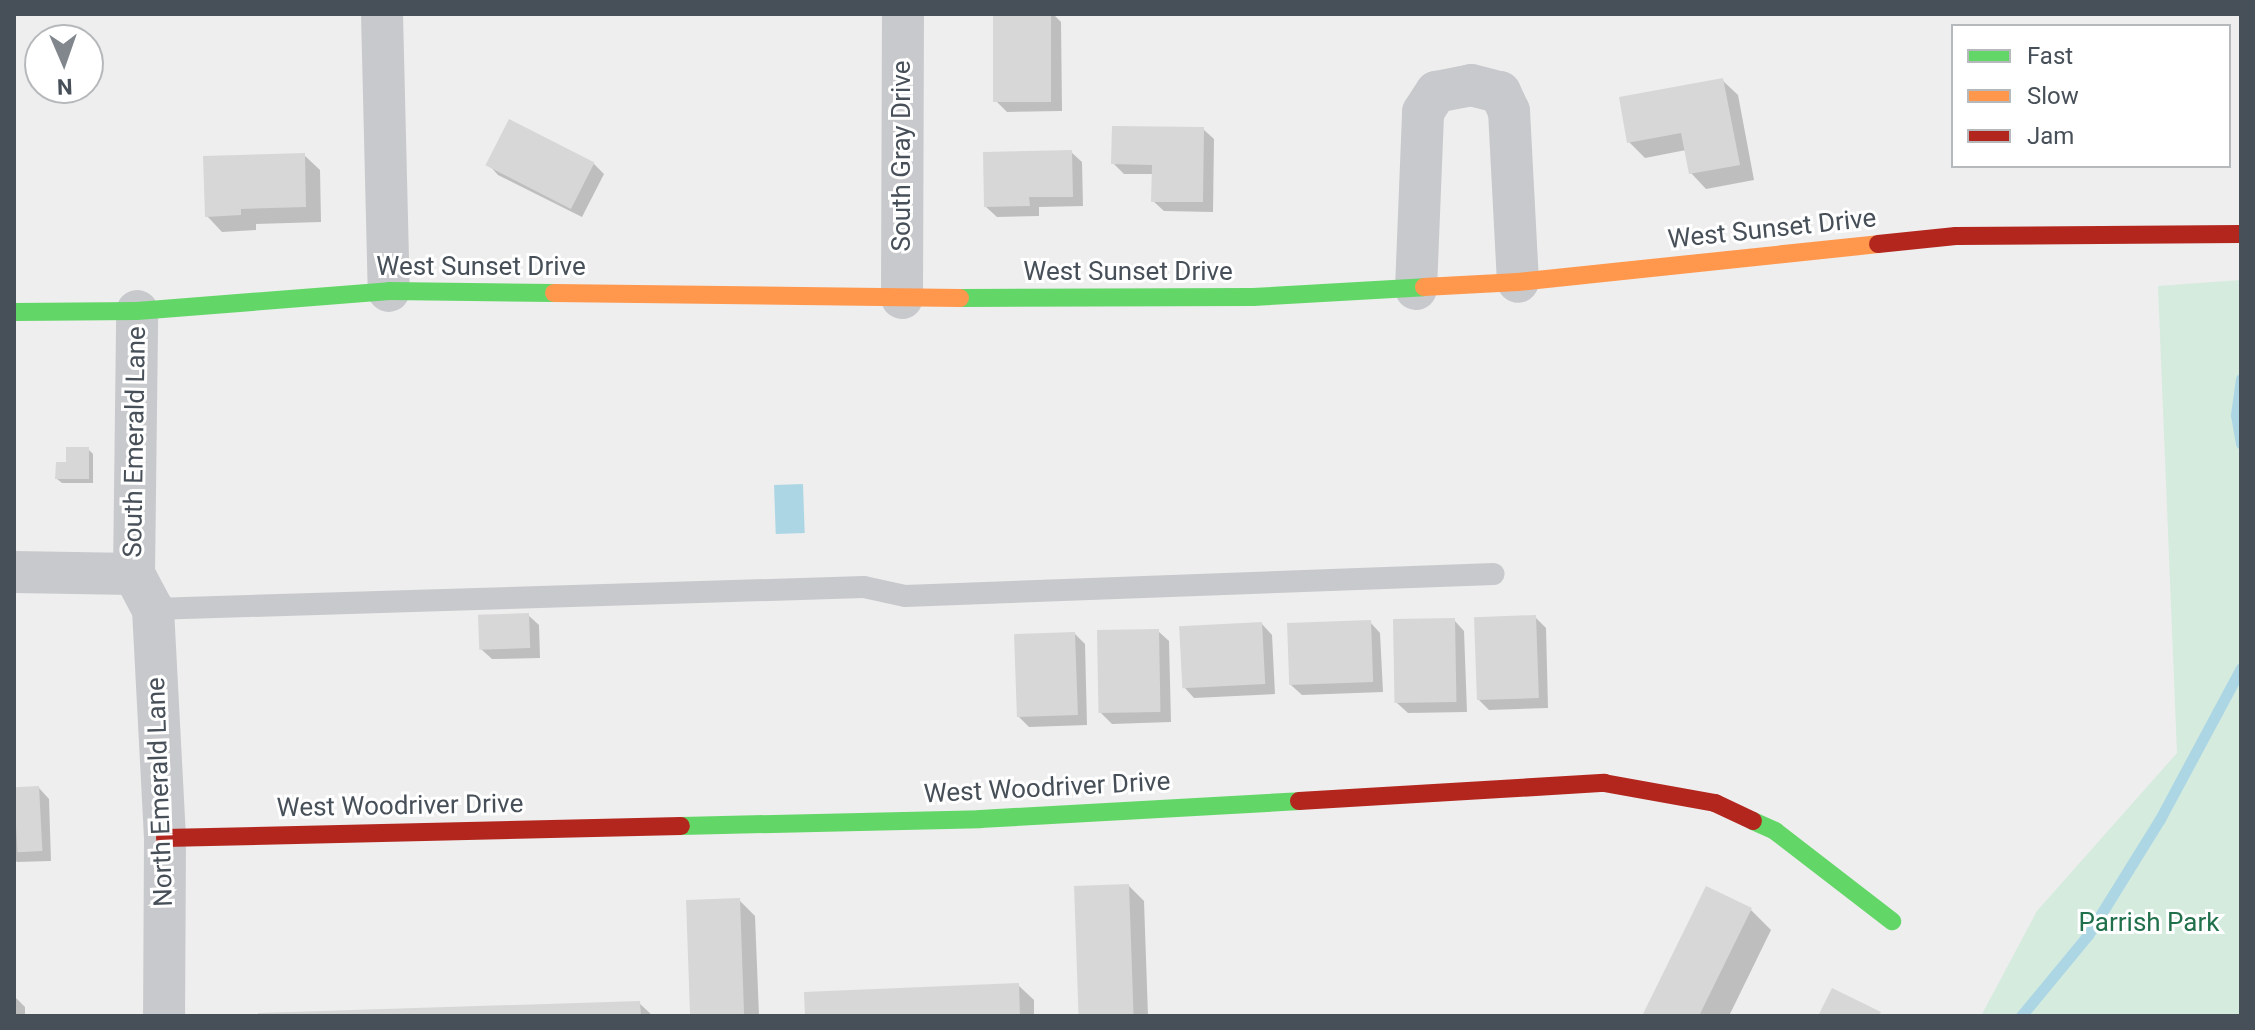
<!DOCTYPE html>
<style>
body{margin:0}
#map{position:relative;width:2255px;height:1030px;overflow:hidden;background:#eee;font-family:Roboto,sans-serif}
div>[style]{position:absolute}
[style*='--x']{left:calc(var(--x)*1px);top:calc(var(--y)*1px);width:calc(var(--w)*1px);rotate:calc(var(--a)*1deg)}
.green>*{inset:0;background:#d4ebde}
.water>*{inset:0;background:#add6e5;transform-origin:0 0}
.shadow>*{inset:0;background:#0003}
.stream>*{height:11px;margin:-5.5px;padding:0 5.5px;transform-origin:5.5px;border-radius:5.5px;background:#add6e5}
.building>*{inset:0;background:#d7d7d8;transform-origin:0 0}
.lane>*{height:22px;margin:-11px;padding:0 11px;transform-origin:11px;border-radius:11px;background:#c8c9cc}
.street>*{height:42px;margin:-21px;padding:0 21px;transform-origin:21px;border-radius:21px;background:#c8c9cc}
.fast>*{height:18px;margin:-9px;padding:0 9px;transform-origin:9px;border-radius:9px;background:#63d668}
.slow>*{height:18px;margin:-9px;padding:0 9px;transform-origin:9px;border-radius:9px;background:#ff974d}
.jam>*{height:18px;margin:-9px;padding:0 9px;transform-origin:9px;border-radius:9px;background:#b3261e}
span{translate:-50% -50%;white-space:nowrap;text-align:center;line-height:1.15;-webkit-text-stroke:6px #fff;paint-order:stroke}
.street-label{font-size:26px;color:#474f58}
.park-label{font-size:26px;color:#21704c}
.frame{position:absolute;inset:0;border:16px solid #474f58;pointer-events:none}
.legend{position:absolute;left:1951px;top:24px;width:280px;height:144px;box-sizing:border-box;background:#fff;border:2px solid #b5b9bc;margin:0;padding:10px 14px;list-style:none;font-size:24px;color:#474f58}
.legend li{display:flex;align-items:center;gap:16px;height:40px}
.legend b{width:40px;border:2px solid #b5b9bc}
.north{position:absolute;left:24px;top:24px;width:80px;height:80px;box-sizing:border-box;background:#fff;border:2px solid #b5b9bc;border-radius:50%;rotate:178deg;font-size:22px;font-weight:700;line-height:32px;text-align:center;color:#474f58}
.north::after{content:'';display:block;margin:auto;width:28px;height:36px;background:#81878c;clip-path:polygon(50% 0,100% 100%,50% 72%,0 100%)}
</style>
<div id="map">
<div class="green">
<div style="clip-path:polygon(2241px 280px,2241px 1016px,1981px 1016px,2037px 911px,2177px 753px,2158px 286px)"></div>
</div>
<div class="water">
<div style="left:803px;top:484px;width:49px;height:29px;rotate:88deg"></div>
</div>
<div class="shadow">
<div style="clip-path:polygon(995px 14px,1053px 14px,1061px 22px,1062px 111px,1007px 112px,996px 101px)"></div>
<div style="clip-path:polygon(1722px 80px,1738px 95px,1754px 180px,1706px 189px,1691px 173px,1686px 150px,1645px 158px,1629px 142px)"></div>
<div style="clip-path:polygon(1203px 129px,1214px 139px,1213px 212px,1164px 211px,1153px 201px,1153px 174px,1124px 174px,1113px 163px)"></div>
<div style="clip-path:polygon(1071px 152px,1082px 162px,1083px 206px,1039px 207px,1039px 216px,997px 217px,986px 207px)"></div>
<div style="clip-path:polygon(304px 155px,320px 170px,321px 222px,256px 224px,256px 230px,222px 232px,207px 216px)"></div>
<div style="clip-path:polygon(488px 164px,594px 164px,604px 174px,582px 217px,498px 175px)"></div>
<div style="clip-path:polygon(88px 449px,93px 454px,93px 483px,62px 483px,57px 479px,68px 464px)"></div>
<div style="clip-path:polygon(528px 615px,539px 625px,540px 658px,492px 659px,481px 649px)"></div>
<div style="clip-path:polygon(1535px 617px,1546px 628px,1548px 708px,1489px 710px,1478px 699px)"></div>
<div style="clip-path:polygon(1454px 620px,1464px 631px,1467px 712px,1408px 713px,1397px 703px)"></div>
<div style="clip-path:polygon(1370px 622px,1380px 633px,1383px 692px,1302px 695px,1291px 685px)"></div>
<div style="clip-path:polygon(1262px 624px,1272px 635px,1275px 694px,1194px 698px,1184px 687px)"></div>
<div style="clip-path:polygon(1158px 631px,1169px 641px,1171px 722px,1112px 724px,1101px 713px)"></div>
<div style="clip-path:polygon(1075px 634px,1085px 644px,1087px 725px,1029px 727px,1018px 716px)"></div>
<div style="clip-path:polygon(39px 788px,49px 799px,51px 861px,17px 862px,14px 859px,14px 789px)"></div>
<div style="clip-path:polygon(1129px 886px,1144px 901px,1148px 1016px,1080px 1016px)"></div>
<div style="clip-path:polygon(1707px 889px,1751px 910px,1771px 930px,1729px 1016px,1644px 1016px)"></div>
<div style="clip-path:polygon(739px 900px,755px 916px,759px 1016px,693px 1016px)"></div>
<div style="clip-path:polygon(1018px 985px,1034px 1000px,1034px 1016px,807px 1016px)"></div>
<div style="clip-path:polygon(14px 996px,25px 1007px,25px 1016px,14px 1016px)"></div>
<div style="clip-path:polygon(639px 1003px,653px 1016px,242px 1016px)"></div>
</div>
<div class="stream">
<div style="--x:2241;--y:379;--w:36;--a:98"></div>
<div style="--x:2236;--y:415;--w:29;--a:80"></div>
<div style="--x:2021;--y:1016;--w:105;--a:-50.4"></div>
<div style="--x:2088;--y:935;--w:137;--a:-58.2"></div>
<div style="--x:2160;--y:819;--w:171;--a:-61.8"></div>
</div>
<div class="building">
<div style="left:993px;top:14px;width:58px;height:88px"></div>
<div style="clip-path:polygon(1723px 78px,1740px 165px,1689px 174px,1681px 133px,1627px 143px,1619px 97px)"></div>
<div style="left:509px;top:119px;width:96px;height:52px;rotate:27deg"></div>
<div style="clip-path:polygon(1112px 126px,1204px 127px,1203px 202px,1151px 202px,1152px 165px,1111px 164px)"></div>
<div style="clip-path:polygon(1072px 150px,1073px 197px,1029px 197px,1030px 206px,984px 207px,983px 152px)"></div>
<div style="clip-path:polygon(305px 153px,306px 207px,241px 209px,241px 215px,205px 217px,203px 156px)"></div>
<div style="clip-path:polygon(66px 447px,89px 447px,89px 479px,55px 479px,56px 462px,66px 462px)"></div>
<div style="left:529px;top:613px;width:35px;height:51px;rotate:88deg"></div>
<div style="left:1536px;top:615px;width:83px;height:62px;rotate:88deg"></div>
<div style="left:1455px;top:618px;width:84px;height:62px;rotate:89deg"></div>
<div style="left:1371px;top:620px;width:62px;height:84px;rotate:88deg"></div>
<div style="left:1262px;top:622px;width:62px;height:83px;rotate:87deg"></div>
<div style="left:1159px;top:629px;width:83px;height:62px;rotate:89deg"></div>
<div style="left:1075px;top:632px;width:83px;height:61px;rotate:88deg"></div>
<div style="left:39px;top:786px;width:65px;height:25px;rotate:87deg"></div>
<div style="left:1129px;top:884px;width:132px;height:55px;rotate:88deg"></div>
<div style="clip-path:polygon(1706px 886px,1752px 908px,1699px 1016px,1642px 1016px)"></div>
<div style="left:740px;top:898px;width:118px;height:54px;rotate:88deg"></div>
<div style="clip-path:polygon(1019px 983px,1020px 1016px,805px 1016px,804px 992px)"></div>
<div style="clip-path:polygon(1832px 988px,1881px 1012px,1879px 1016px,1818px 1016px)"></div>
<div style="clip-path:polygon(640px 1001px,641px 1016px,258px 1016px,258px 1013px)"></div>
</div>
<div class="lane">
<div style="--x:153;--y:609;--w:711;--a:-1.77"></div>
<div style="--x:864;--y:587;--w:42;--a:12.4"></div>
<div style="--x:905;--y:596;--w:589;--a:-2.14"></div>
</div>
<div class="street">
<div style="--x:382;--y:14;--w:277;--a:88.6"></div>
<div style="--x:1416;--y:289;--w:177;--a:-87.7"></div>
<div style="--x:1423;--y:112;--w:24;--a:-57"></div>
<div style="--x:1436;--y:92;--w:36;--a:-11"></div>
<div style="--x:1471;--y:85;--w:30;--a:14"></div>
<div style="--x:1500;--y:92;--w:21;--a:65"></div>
<div style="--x:1509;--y:111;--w:171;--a:87"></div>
<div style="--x:902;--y:298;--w:284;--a:-89.8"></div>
<div style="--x:14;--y:572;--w:120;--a:1"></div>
<div style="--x:134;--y:574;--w:40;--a:62"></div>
<div style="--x:153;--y:609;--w:229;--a:87"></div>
<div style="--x:165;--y:838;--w:178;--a:90.3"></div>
<div style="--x:134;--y:574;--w:263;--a:-89.3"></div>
</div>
<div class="fast">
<div style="--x:960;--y:298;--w:293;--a:-0.2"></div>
<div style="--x:1253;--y:297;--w:171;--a:-3.3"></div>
<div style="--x:14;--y:312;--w:123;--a:-0.5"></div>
<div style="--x:137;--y:311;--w:253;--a:-4.5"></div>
<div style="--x:389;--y:291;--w:165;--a:0.7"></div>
<div style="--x:1753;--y:821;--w:24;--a:24"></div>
<div style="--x:1775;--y:831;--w:148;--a:37.6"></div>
<div style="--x:681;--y:826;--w:299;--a:-1.3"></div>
<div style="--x:980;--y:819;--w:320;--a:-3.2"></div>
</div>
<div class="slow">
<div style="--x:1424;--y:287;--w:94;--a:-3"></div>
<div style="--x:1518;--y:282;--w:362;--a:-6"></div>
<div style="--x:554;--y:293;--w:406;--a:0.7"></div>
</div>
<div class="jam">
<div style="--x:1878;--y:244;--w:78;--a:-5.9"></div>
<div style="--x:1956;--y:236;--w:285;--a:-0.4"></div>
<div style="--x:1299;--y:801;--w:306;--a:-3.4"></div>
<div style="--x:1604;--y:783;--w:113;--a:10.2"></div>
<div style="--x:1715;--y:803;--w:42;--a:25.3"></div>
<div style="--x:165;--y:838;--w:516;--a:-1.33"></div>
</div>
<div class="street-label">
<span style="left:902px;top:156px;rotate:-90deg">South Gray Drive</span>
<span style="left:1772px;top:229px;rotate:-6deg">West Sunset Drive</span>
<span style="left:481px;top:267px">West Sunset Drive</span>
<span style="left:1128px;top:272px">West Sunset Drive</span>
<span style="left:135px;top:442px;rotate:-89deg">South Emerald Lane</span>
<span style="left:1047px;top:788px;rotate:-3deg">West Woodriver Drive</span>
<span style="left:160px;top:792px;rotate:-92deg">North Emerald Lane</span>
<span style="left:400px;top:806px;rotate:-1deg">West Woodriver Drive</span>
</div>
<div class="park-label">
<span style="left:2149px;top:923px">Parrish Park</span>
</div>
<div class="frame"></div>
<ul class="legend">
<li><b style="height:10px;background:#63d668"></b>Fast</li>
<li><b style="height:10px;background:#ff974d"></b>Slow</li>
<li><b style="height:10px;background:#b3261e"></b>Jam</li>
</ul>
<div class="north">N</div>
</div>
